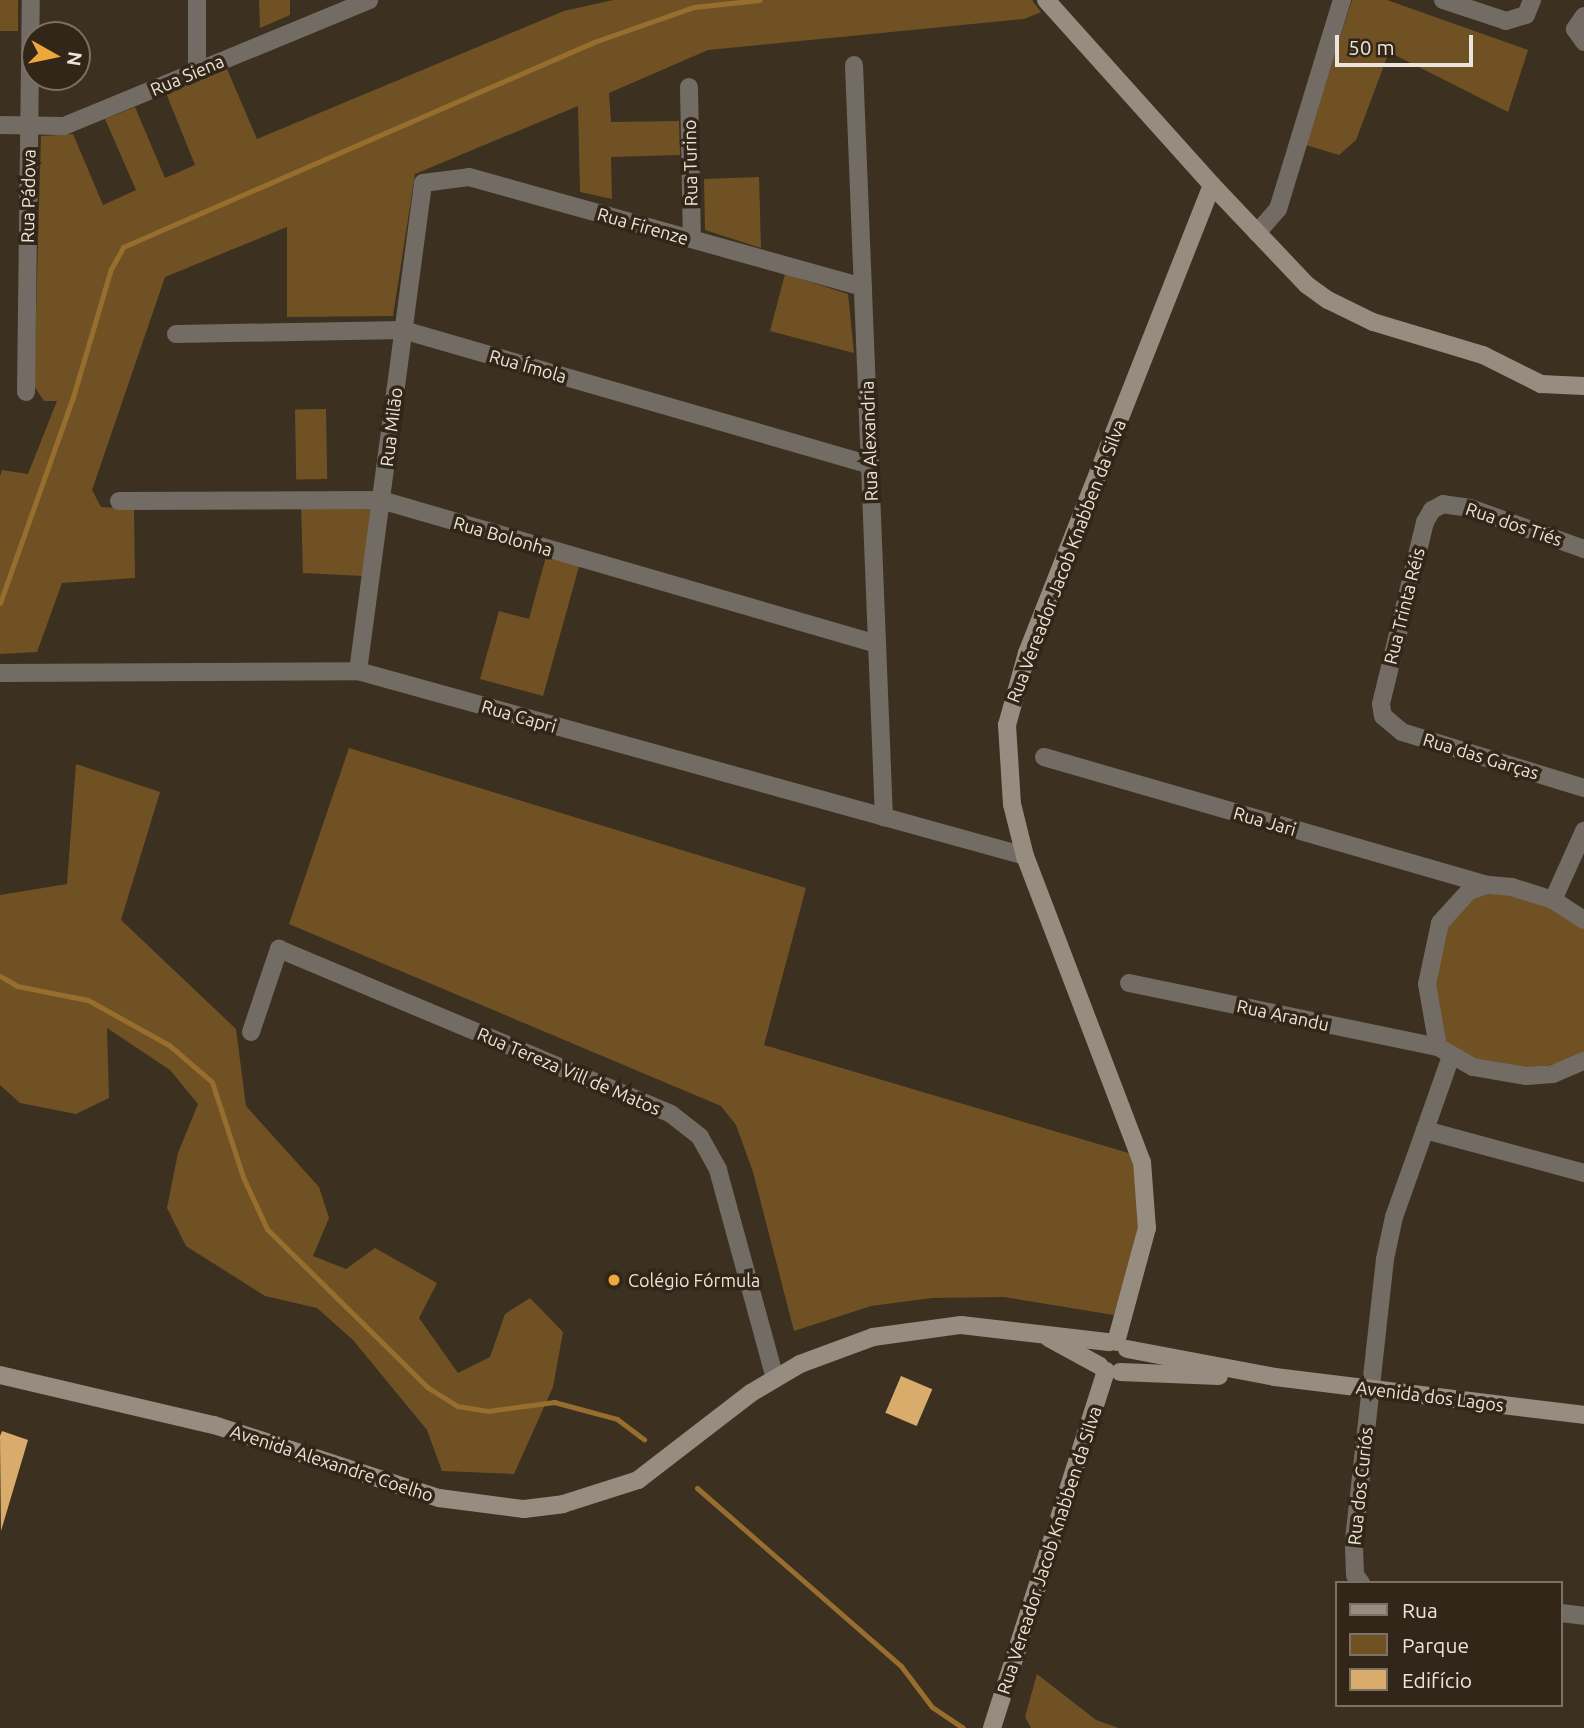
<!DOCTYPE html>
<meta charset="utf-8">
<style>
body{margin:0}
#map{position:relative;width:1584px;height:1728px;overflow:hidden;background:#3c3021;font-family:Ubuntu,sans-serif}
div>[style]{position:absolute}
[style*='--x']{left:calc(var(--x)*1px);top:calc(var(--y)*1px);width:calc(var(--w)*1px);rotate:calc(var(--a)*1deg)}
.green>*{inset:0;background:#705124;transform-origin:0 0}
.stream>*{height:5px;margin:-2.5px;padding:0 2.5px;transform-origin:2.5px;border-radius:2.5px;background:#986e2e}
.building>*{inset:0;background:#d9ac6c;transform-origin:0 0}
.street>*{height:18px;margin:-9px;padding:0 9px;transform-origin:9px;border-radius:9px;background:#726c65}
.secondary>*{height:18px;margin:-9px;padding:0 9px;transform-origin:9px;border-radius:9px;background:#968c80}
.dots>*{width:19px;height:19px;translate:-50% -50%;box-sizing:border-box;border:4px solid #312617;border-radius:50%}
span{translate:-50% -50%;white-space:nowrap;text-align:center;line-height:1.15;-webkit-text-stroke:7px #312617;paint-order:stroke}
.street-label{font-size:18px;color:#ebe4da}
.poi-label{font-size:18px;color:#ebe4da}
.left{translate:0 -50%;text-align:left}
.legend{position:absolute;left:1335px;top:1581px;width:228px;height:126px;box-sizing:border-box;background:#312617;border:2px solid #7b7265;margin:0;padding:9px 12px;list-style:none;font-size:21px;color:#ebe4da}
.legend li{display:flex;align-items:center;gap:14px;height:35px}
.legend b{width:35px;border:2px solid #7b7265}
.north{position:absolute;left:21px;top:21px;width:70px;height:70px;box-sizing:border-box;background:#312617;border:2px solid #7b7265;border-radius:50%;rotate:99deg;font-size:19px;font-weight:700;line-height:28px;text-align:center;color:#ebe4da}
.north::after{content:'';display:block;margin:auto;width:24px;height:32px;background:#eda83b;clip-path:polygon(50% 0,100% 100%,50% 72%,0 100%)}
.scale{position:absolute;left:1335px;top:35px;width:138px;height:32px;box-sizing:border-box;border:4px solid #ebe4da;border-top:0;padding-left:9px;font-size:21px;line-height:24px;white-space:nowrap;color:#ebe4da;-webkit-text-stroke:5px #312617;paint-order:stroke}
</style>
<div id="map">
<div class="green">
<div style="left:0;top:0;width:18px;height:31px"></div>
<div style="clip-path:polygon(259px 0,290px 0,290px 15px,260px 28px)"></div>
<div style="clip-path:polygon(613px 0,1032px 0,1041px 12px,1024px 19px,708px 50px,609px 93px,611px 122px,679px 121px,680px 155px,611px 157px,612px 199px,580px 192px,578px 106px,415px 174px,393px 316px,287px 317px,287px 227px,165px 277px,92px 490px,101px 507px,134px 509px,135px 578px,62px 583px,37px 652px,0 654px,0 476px,2px 470px,28px 474px,57px 401px,44px 401px,34px 386px,41px 136px,73px 134px,103px 205px,136px 190px,105px 119px,135px 107px,165px 178px,195px 165px,166px 93px,227px 69px,257px 139px,564px 11px)"></div>
<div style="clip-path:polygon(1352px 0,1387px 0,1528px 50px,1508px 112px,1389px 52px,1356px 140px,1339px 155px,1306px 145px)"></div>
<div style="clip-path:polygon(759px 177px,761px 248px,705px 230px,704px 179px)"></div>
<div style="clip-path:polygon(785px 274px,848px 294px,854px 353px,770px 331px)"></div>
<div style="left:326px;top:409px;width:70px;height:31px;rotate:89deg"></div>
<div style="clip-path:polygon(301px 504px,372px 506px,363px 576px,303px 573px)"></div>
<div style="clip-path:polygon(547px 553px,580px 563px,543px 696px,480px 679px,499px 611px,529px 619px)"></div>
<div style="clip-path:polygon(349px 748px,806px 888px,764px 1045px,1132px 1154px,1140px 1228px,1114px 1315px,1004px 1297px,932px 1298px,871px 1306px,794px 1331px,753px 1172px,736px 1125px,721px 1106px,289px 924px)"></div>
<div style="clip-path:polygon(76px 764px,160px 792px,121px 920px,236px 1029px,246px 1106px,319px 1187px,329px 1218px,313px 1256px,346px 1269px,375px 1248px,437px 1283px,419px 1318px,458px 1373px,490px 1357px,505px 1314px,530px 1298px,563px 1332px,553px 1387px,514px 1474px,442px 1471px,427px 1430px,353px 1340px,317px 1308px,265px 1296px,186px 1246px,167px 1208px,178px 1153px,198px 1104px,170px 1070px,107px 1028px,109px 1098px,76px 1114px,20px 1103px,0 1085px,0 895px,67px 884px)"></div>
<div style="clip-path:polygon(1488px 892px,1526px 898px,1569px 916px,1584px 929px,1584px 1052px,1572px 1061px,1526px 1069px,1476px 1061px,1444px 1042px,1434px 985px,1446px 926px,1473px 897px)"></div>
<div style="clip-path:polygon(1037px 1674px,1096px 1720px,1119px 1728px,1031px 1728px,1025px 1717px)"></div>
</div>
<div class="stream">
<div style="--x:0;--y:603;--w:219;--a:-70.5"></div>
<div style="--x:73;--y:397;--w:134;--a:-73.5"></div>
<div style="--x:111;--y:269;--w:25;--a:-61"></div>
<div style="--x:123;--y:247;--w:514;--a:-23.52"></div>
<div style="--x:594;--y:42;--w:106;--a:-19.3"></div>
<div style="--x:694;--y:7;--w:66;--a:-6.1"></div>
<div style="--x:0;--y:976;--w:20;--a:30"></div>
<div style="--x:17;--y:986;--w:72;--a:11.2"></div>
<div style="--x:88;--y:1000;--w:93;--a:29.1"></div>
<div style="--x:169;--y:1045;--w:57;--a:40.7"></div>
<div style="--x:212;--y:1082;--w:100;--a:71.9"></div>
<div style="--x:243;--y:1177;--w:57;--a:65.2"></div>
<div style="--x:267;--y:1229;--w:225;--a:44.6"></div>
<div style="--x:427;--y:1387;--w:36;--a:32"></div>
<div style="--x:457;--y:1406;--w:31;--a:9"></div>
<div style="--x:488;--y:1411;--w:67;--a:-7.8"></div>
<div style="--x:554;--y:1402;--w:65;--a:15.1"></div>
<div style="--x:617;--y:1419;--w:34;--a:37"></div>
<div style="--x:697;--y:1488;--w:271;--a:41.1"></div>
<div style="--x:901;--y:1666;--w:51;--a:52.9"></div>
<div style="--x:932;--y:1707;--w:37;--a:34"></div>
</div>
<div class="building">
<div style="left:901px;top:1376px;width:34px;height:40px;rotate:23deg"></div>
<div style="clip-path:polygon(2px 1431px,28px 1440px,1px 1531px,0 1436px)"></div>
</div>
<div class="street">
<div style="--x:1443;--y:0;--w:66;--a:18.4"></div>
<div style="--x:1506;--y:21;--w:21;--a:-17"></div>
<div style="--x:1526;--y:15;--w:16;--a:-68"></div>
<div style="--x:1584;--y:16;--w:16;--a:125"></div>
<div style="--x:1575;--y:29;--w:16;--a:55"></div>
<div style="--x:854;--y:65;--w:753;--a:87.72"></div>
<div style="--x:197;--y:71;--w:71;--a:-90"></div>
<div style="--x:689;--y:87;--w:152;--a:88.9"></div>
<div style="--x:0;--y:125;--w:64;--a:0.9"></div>
<div style="--x:64;--y:126;--w:330;--a:-22.4"></div>
<div style="--x:1257;--y:233;--w:32;--a:-49"></div>
<div style="--x:1278;--y:209;--w:219;--a:-73"></div>
<div style="--x:176;--y:334;--w:227;--a:-1"></div>
<div style="--x:403;--y:330;--w:486;--a:16.1"></div>
<div style="--x:26;--y:392;--w:392;--a:-89.3"></div>
<div style="--x:119;--y:501;--w:262;--a:-0.2"></div>
<div style="--x:381;--y:500;--w:516;--a:16.19"></div>
<div style="--x:1584;--y:549;--w:121;--a:-160.2"></div>
<div style="--x:1470;--y:508;--w:27;--a:-172"></div>
<div style="--x:1443;--y:504;--w:13;--a:151"></div>
<div style="--x:1432;--y:510;--w:14;--a:120"></div>
<div style="--x:1425;--y:522;--w:187;--a:103.6"></div>
<div style="--x:1381;--y:704;--w:12;--a:81"></div>
<div style="--x:1383;--y:716;--w:25;--a:40"></div>
<div style="--x:1402;--y:732;--w:190;--a:17.1"></div>
<div style="--x:358;--y:671;--w:492;--a:-82.4"></div>
<div style="--x:423;--y:183;--w:46;--a:-7.4"></div>
<div style="--x:469;--y:177;--w:409;--a:15.6"></div>
<div style="--x:0;--y:673;--w:358;--a:-0.3"></div>
<div style="--x:358;--y:671;--w:692;--a:15.5"></div>
<div style="--x:1044;--y:757;--w:461;--a:16.1"></div>
<div style="--x:1553;--y:900;--w:76;--a:-65.8"></div>
<div style="--x:1584;--y:920;--w:37;--a:-147"></div>
<div style="--x:1553;--y:900;--w:43;--a:-162.4"></div>
<div style="--x:1512;--y:887;--w:25;--a:-175"></div>
<div style="--x:1487;--y:885;--w:19;--a:162"></div>
<div style="--x:1469;--y:891;--w:43;--a:132.2"></div>
<div style="--x:1440;--y:923;--w:62;--a:102"></div>
<div style="--x:1427;--y:984;--w:64;--a:80.1"></div>
<div style="--x:1438;--y:1047;--w:40;--a:29.7"></div>
<div style="--x:1473;--y:1067;--w:54;--a:9.6"></div>
<div style="--x:1526;--y:1076;--w:27;--a:-4"></div>
<div style="--x:1553;--y:1074;--w:34;--a:-23"></div>
<div style="--x:1129;--y:983;--w:316;--a:11.7"></div>
<div style="--x:251;--y:1032;--w:88;--a:-71.4"></div>
<div style="--x:279;--y:949;--w:425;--a:22.8"></div>
<div style="--x:671;--y:1114;--w:37;--a:38"></div>
<div style="--x:700;--y:1137;--w:38;--a:61"></div>
<div style="--x:718;--y:1170;--w:216;--a:74.7"></div>
<div style="--x:1425;--y:1130;--w:78;--a:-70.6"></div>
<div style="--x:1361;--y:1583;--w:10;--a:-127"></div>
<div style="--x:1355;--y:1575;--w:35;--a:-92"></div>
<div style="--x:1354;--y:1540;--w:283;--a:-83.7"></div>
<div style="--x:1385;--y:1259;--w:43;--a:-77.9"></div>
<div style="--x:1394;--y:1217;--w:92;--a:-70.4"></div>
<div style="--x:1425;--y:1130;--w:165;--a:15.1"></div>
<div style="--x:1561;--y:1613;--w:23;--a:7"></div>
</div>
<div class="secondary">
<div style="--x:1046;--y:0;--w:249;--a:48.1"></div>
<div style="--x:1212;--y:185;--w:503;--a:111.57"></div>
<div style="--x:1027;--y:653;--w:75;--a:105.5"></div>
<div style="--x:1007;--y:725;--w:79;--a:86.4"></div>
<div style="--x:1012;--y:804;--w:54;--a:76"></div>
<div style="--x:1025;--y:856;--w:328;--a:69.1"></div>
<div style="--x:1142;--y:1162;--w:66;--a:85.7"></div>
<div style="--x:1147;--y:1228;--w:118;--a:105.2"></div>
<div style="--x:1212;--y:185;--w:138;--a:46.5"></div>
<div style="--x:1307;--y:285;--w:26;--a:36"></div>
<div style="--x:1328;--y:300;--w:50;--a:26.1"></div>
<div style="--x:1373;--y:322;--w:115;--a:16.7"></div>
<div style="--x:1483;--y:355;--w:65;--a:26.6"></div>
<div style="--x:1541;--y:384;--w:43;--a:2.7"></div>
<div style="--x:1049;--y:1338;--w:58;--a:28.8"></div>
<div style="--x:1127;--y:1349;--w:151;--a:10.7"></div>
<div style="--x:1275;--y:1377;--w:311;--a:7"></div>
<div style="--x:1120;--y:1372;--w:99;--a:2.3"></div>
<div style="--x:0;--y:1375;--w:220;--a:13.2"></div>
<div style="--x:214;--y:1425;--w:237;--a:18"></div>
<div style="--x:439;--y:1498;--w:86;--a:7.4"></div>
<div style="--x:524;--y:1509;--w:39;--a:-7"></div>
<div style="--x:563;--y:1504;--w:79;--a:-17.7"></div>
<div style="--x:638;--y:1480;--w:143;--a:-37.6"></div>
<div style="--x:751;--y:1393;--w:57;--a:-30.6"></div>
<div style="--x:800;--y:1364;--w:78;--a:-20.3"></div>
<div style="--x:873;--y:1337;--w:89;--a:-7.8"></div>
<div style="--x:961;--y:1325;--w:149;--a:6.6"></div>
<div style="--x:992;--y:1728;--w:375;--a:-72.3"></div>
</div>
<div class="dots">
<div style="left:614px;top:1280px;background:#eda83b"></div>
</div>
<div class="street-label">
<span style="left:187px;top:75px;rotate:-23deg">Rua Siena</span>
<span style="left:690px;top:163px;rotate:-91deg">Rua Turino</span>
<span style="left:28px;top:196px;rotate:-89deg">Rua Pádova</span>
<span style="left:643px;top:226px;rotate:16deg">Rua Firenze</span>
<span style="left:528px;top:366px;rotate:16deg">Rua Ímola</span>
<span style="left:391px;top:427px;rotate:-83deg">Rua Milão</span>
<span style="left:869px;top:441px;rotate:-92deg">Rua Alexandria</span>
<span style="left:1514px;top:524px;rotate:19deg">Rua dos Tiés</span>
<span style="left:503px;top:536px;rotate:16deg">Rua Bolonha</span>
<span style="left:1066px;top:561px;rotate:-69deg">Rua Vereador Jacob Knabben da Silva</span>
<span style="left:1404px;top:606px;rotate:-76deg">Rua Trinta Réis</span>
<span style="left:519px;top:716px;rotate:16deg">Rua Capri</span>
<span style="left:1481px;top:756px;rotate:17deg">Rua das Garças</span>
<span style="left:1265px;top:821px;rotate:16deg">Rua Jari</span>
<span style="left:1283px;top:1015px;rotate:12deg">Rua Arandu</span>
<span style="left:569px;top:1071px;rotate:23deg">Rua Tereza Vill de Matos</span>
<span style="left:1430px;top:1396px;rotate:7deg">Avenida dos Lagos</span>
<span style="left:332px;top:1463px;rotate:18deg">Avenida Alexandre Coelho</span>
<span style="left:1360px;top:1486px;rotate:-84deg">Rua dos Curiós</span>
<span style="left:1049px;top:1550px;rotate:-72deg">Rua Vereador Jacob Knabben da Silva</span>
</div>
<div class="poi-label">
<span class="left" style="left:628px;top:1280px">Colégio Fórmula</span>
</div>
<ul class="legend">
<li><b style="height:9px;background:#968c80"></b>Rua</li>
<li><b style="height:19px;background:#705124"></b>Parque</li>
<li><b style="height:19px;background:#d9ac6c"></b>Edifício</li>
</ul>
<div class="north">N</div>
<div class="scale">50 m</div>
</div>
